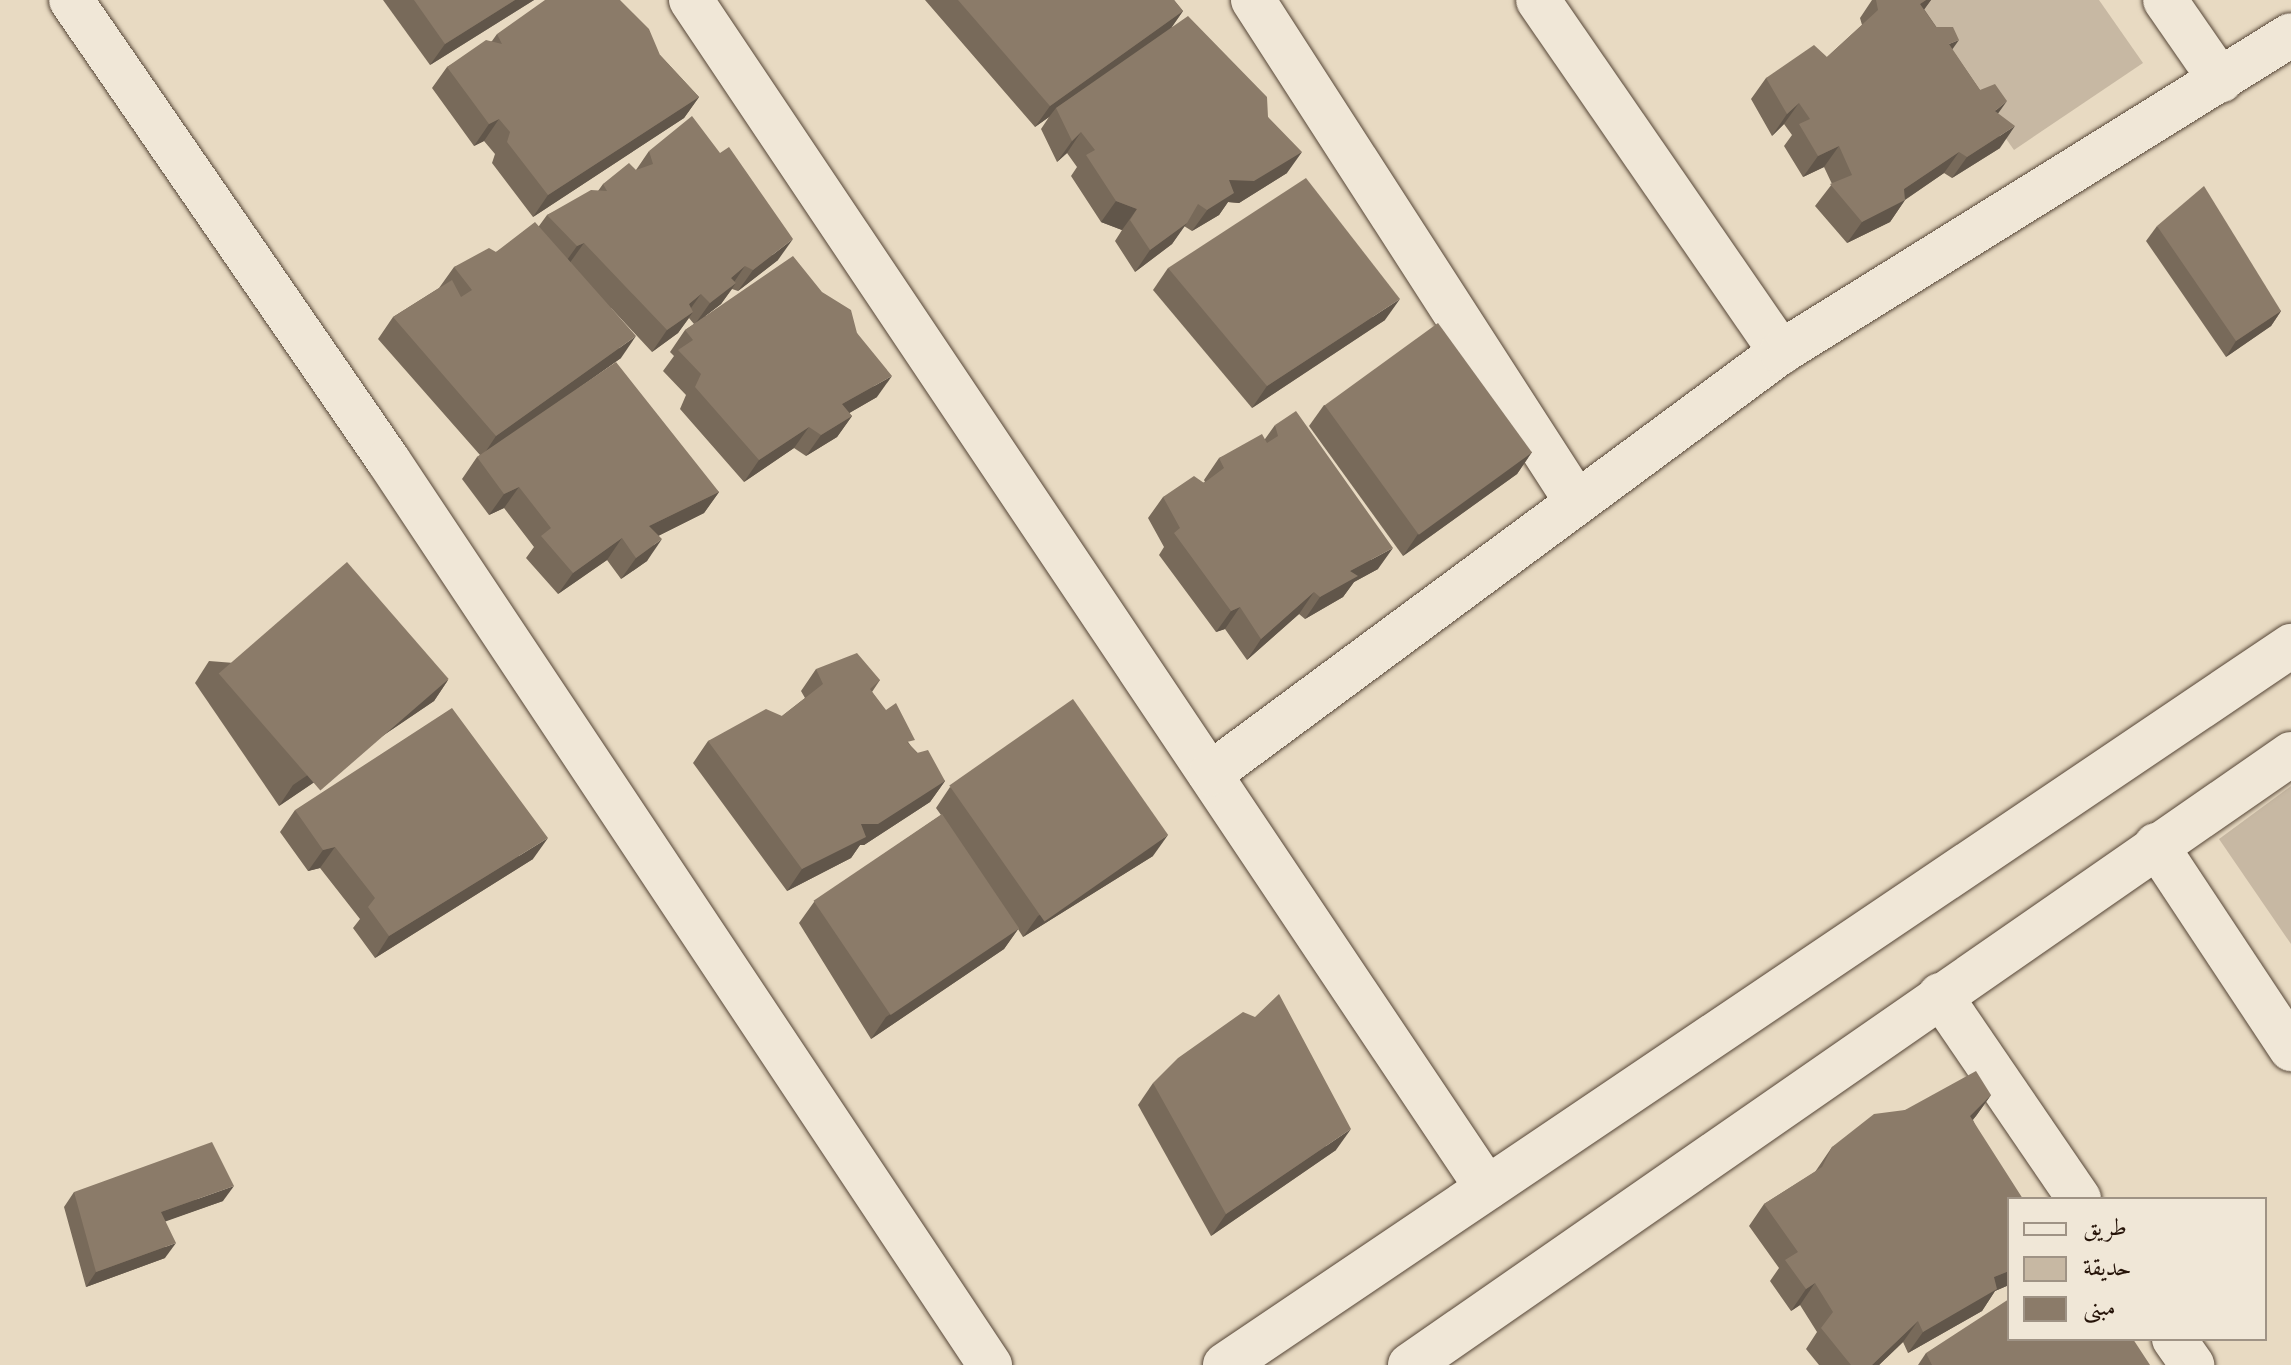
<!DOCTYPE html>
<meta charset="utf-8">
<style>
body{margin:0}
#map{position:relative;width:2291px;height:1365px;overflow:hidden;background:#e8dac2;font-family:"Sorts Mill Goudy",Amiri,serif}
div>[style]{position:absolute}
[style*='--x']{left:calc(var(--x)*1px);top:calc(var(--y)*1px);width:calc(var(--w)*1px);rotate:calc(var(--a)*1deg)}
.green>*{inset:0;background:#c7b8a3}
.roads{filter:drop-shadow(0 0 2px #564637) drop-shadow(0 0 2px #564637)}
.minor>*{height:44px;margin:-22px;padding:0 22px;transform-origin:22px;border-radius:22px;background:#f0e7d7}
.wall>*{inset:0;background:#786a5a}
.shaded-wall>*{inset:0;background:#61564a}
.building>*{inset:0;background:#8b7b69;transform-origin:0 0}
span{translate:-50% -50%;white-space:nowrap;text-align:center;line-height:1.15;-webkit-text-stroke:8px #f0e7d7;paint-order:stroke}
.legend{position:absolute;left:2007px;top:1197px;width:260px;height:144px;box-sizing:border-box;background:#f0e7d7;border:2px solid #9f9385;margin:0;padding:10px 14px;list-style:none;font-size:24px;color:#261409}
.legend li{display:flex;align-items:center;gap:16px;height:40px}
.legend b{width:40px;border:2px solid #9f9385}
</style>
<div id="map">
<div class="green">
<div style="clip-path:polygon(1908px 0,2099px 0,2143px 63px,2014px 150px)"></div>
<div style="clip-path:polygon(2291px 786px,2291px 944px,2219px 839px)"></div>
</div>
<div class="roads">
<div class="minor">
<div style="--x:71;--y:0;--w:559;--a:55.43"></div>
<div style="--x:388;--y:460;--w:1087;--a:56.37"></div>
<div style="--x:691;--y:0;--w:1430;--a:56.18"></div>
<div style="--x:1253;--y:0;--w:592;--a:57.2"></div>
<div style="--x:1538;--y:0;--w:428;--a:55.4"></div>
<div style="--x:2165;--y:0;--w:98;--a:55.3"></div>
<div style="--x:1210;--y:774;--w:710;--a:-36.47"></div>
<div style="--x:1781;--y:352;--w:600;--a:-31.86"></div>
<div style="--x:2156;--y:845;--w:245;--a:56.5"></div>
<div style="--x:1940;--y:995;--w:247;--a:55.7"></div>
<div style="--x:2174;--y:1339;--w:32;--a:55"></div>
<div style="--x:1225;--y:1365;--w:1286;--a:-34"></div>
<div style="--x:1410;--y:1365;--w:1072;--a:-34.74"></div>
</div>
</div>
<div class="wall">
<div style="clip-path:polygon(383px 0,534px 0,430px 65px)"></div>
<div style="clip-path:polygon(925px 0,1174px 0,1183px 11px,1172px 27px,1268px 117px,1287px 173px,1239px 203px,1228px 202px,1219px 215px,1192px 231px,1184px 226px,1172px 244px,1135px 272px,1115px 241px,1122px 230px,1101px 222px,1071px 176px,1077px 167px,1067px 153px,1057px 162px,1041px 129px,1049px 117px,1035px 127px)"></div>
<div style="clip-path:polygon(1872px 0,1931px 0,1924px 9px,1980px 90px,1998px 113px,2000px 148px,1952px 178px,1944px 173px,1905px 200px,1890px 222px,1847px 243px,1815px 206px,1832px 184px,1824px 167px,1803px 177px,1784px 146px,1792px 135px,1784px 124px,1772px 136px,1751px 99px,1766px 78px,1827px 57px,1862px 25px,1860px 18px)"></div>
<div style="clip-path:polygon(497px 34px,660px 55px,699px 97px,684px 118px,533px 217px,492px 163px,495px 154px,484px 141px,474px 146px,432px 88px,447px 67px,492px 41px)"></div>
<div style="clip-path:polygon(649px 151px,778px 260px,738px 291px,732px 289px,721px 304px,705px 316px,857px 333px,877px 397px,849px 413px,852px 416px,837px 437px,806px 456px,794px 448px,744px 482px,680px 409px,686px 395px,663px 371px,674px 356px,670px 352px,685px 330px,694px 324px,689px 318px,678px 333px,652px 352px,611px 308px,621px 358px,577px 389px,719px 492px,704px 513px,658px 536px,647px 561px,621px 579px,607px 560px,558px 594px,526px 558px,534px 547px,504px 508px,489px 515px,462px 479px,477px 457px,480px 455px,378px 339px,393px 317px,439px 288px,454px 267px,496px 252px,539px 226px,547px 215px,598px 191px,603px 184px,636px 170px)"></div>
<div style="clip-path:polygon(2157px 226px,2281px 311px,2271px 326px,2226px 357px,2146px 241px)"></div>
<div style="clip-path:polygon(1168px 268px,1385px 320px,1252px 408px,1153px 290px)"></div>
<div style="clip-path:polygon(1324px 405px,1532px 452px,1517px 474px,1403px 556px,1309px 426px)"></div>
<div style="clip-path:polygon(1275px 425px,1378px 569px,1354px 582px,1343px 597px,1305px 619px,1299px 614px,1247px 660px,1225px 629px,1216px 632px,1159px 555px,1164px 547px,1148px 518px,1163px 497px,1205px 482px,1204px 480px,1219px 458px,1265px 439px)"></div>
<div style="clip-path:polygon(209px 661px,448px 680px,434px 701px,279px 806px,195px 683px)"></div>
<div style="clip-path:polygon(816px 669px,880px 680px,872px 692px,911px 746px,945px 781px,930px 802px,864px 845px,860px 845px,851px 858px,787px 891px,693px 763px,708px 741px,782px 716px,805px 698px,801px 691px)"></div>
<div style="clip-path:polygon(950px 787px,1153px 856px,1023px 937px,1018px 929px,1004px 949px,871px 1039px,799px 923px,814px 902px,941px 815px,936px 808px)"></div>
<div style="clip-path:polygon(295px 810px,533px 859px,375px 958px,353px 928px,360px 919px,320px 868px,308px 871px,280px 832px)"></div>
<div style="clip-path:polygon(1153px 1083px,1336px 1150px,1211px 1236px,1138px 1105px)"></div>
<div style="clip-path:polygon(1991px 1095px,1973px 1120px,2009px 1199px,2009px 1285px,1995px 1291px,1982px 1311px,1908px 1353px,1903px 1342px,1879px 1365px,1819px 1365px,1806px 1349px,1817px 1332px,1800px 1305px,1791px 1311px,1770px 1281px,1779px 1268px,1749px 1226px,1764px 1204px,1815px 1172px,1832px 1147px,1905px 1110px)"></div>
<div style="clip-path:polygon(74px 1192px,223px 1201px,165px 1221px,165px 1258px,86px 1287px,64px 1207px)"></div>
<div style="clip-path:polygon(1926px 1353px,2150px 1365px,1918px 1365px)"></div>
</div>
<div class="shaded-wall">
<div style="clip-path:polygon(515px 0,534px 0,430px 65px,445px 44px)"></div>
<div style="clip-path:polygon(1926px 0,1931px 0,1921px 14px,1920px 4px)"></div>
<div style="clip-path:polygon(1183px 11px,1168px 32px,1056px 108px,1049px 117px,1035px 127px,1050px 106px)"></div>
<div style="clip-path:polygon(1959px 40px,1944px 61px,1949px 44px)"></div>
<div style="clip-path:polygon(699px 97px,684px 118px,533px 217px,548px 195px)"></div>
<div style="clip-path:polygon(2007px 101px,1992px 122px,1995px 111px)"></div>
<div style="clip-path:polygon(1799px 103px,1784px 124px,1772px 136px,1787px 114px)"></div>
<div style="clip-path:polygon(499px 119px,484px 141px,474px 146px,489px 124px)"></div>
<div style="clip-path:polygon(2015px 126px,2000px 148px,1952px 178px,1967px 157px)"></div>
<div style="clip-path:polygon(1081px 132px,1067px 153px,1057px 162px,1072px 141px)"></div>
<div style="clip-path:polygon(1839px 146px,1824px 167px,1803px 177px,1818px 156px)"></div>
<div style="clip-path:polygon(1302px 152px,1287px 173px,1239px 203px,1228px 202px,1219px 215px,1192px 231px,1229px 180px)"></div>
<div style="clip-path:polygon(1959px 152px,1944px 173px,1903px 201px,1905px 200px,1890px 222px,1847px 243px,1862px 222px,1904px 189px)"></div>
<div style="clip-path:polygon(1116px 201px,1137px 209px,1122px 230px,1101px 222px)"></div>
<div style="clip-path:polygon(1187px 223px,1172px 244px,1135px 272px,1150px 250px)"></div>
<div style="clip-path:polygon(793px 239px,778px 260px,738px 291px,753px 270px)"></div>
<div style="clip-path:polygon(584px 243px,569px 264px,562px 267px,577px 246px)"></div>
<div style="clip-path:polygon(745px 266px,730px 288px,736px 283px,721px 304px,695px 324px,710px 303px,731px 278px)"></div>
<div style="clip-path:polygon(701px 294px,686px 315px,689px 304px)"></div>
<div style="clip-path:polygon(1400px 299px,1385px 320px,1252px 408px,1267px 386px)"></div>
<div style="clip-path:polygon(2281px 311px,2271px 326px,2226px 357px,2236px 341px)"></div>
<div style="clip-path:polygon(693px 312px,678px 333px,652px 352px,667px 330px)"></div>
<div style="clip-path:polygon(636px 336px,621px 358px,482px 457px,496px 436px)"></div>
<div style="clip-path:polygon(892px 376px,877px 397px,827px 426px,842px 404px)"></div>
<div style="clip-path:polygon(852px 416px,837px 437px,806px 456px,821px 435px)"></div>
<div style="clip-path:polygon(809px 427px,794px 448px,744px 482px,759px 460px)"></div>
<div style="clip-path:polygon(1532px 452px,1517px 474px,1403px 556px,1418px 534px)"></div>
<div style="clip-path:polygon(519px 487px,504px 508px,489px 515px,504px 494px)"></div>
<div style="clip-path:polygon(719px 492px,704px 513px,634px 548px,649px 526px)"></div>
<div style="clip-path:polygon(622px 538px,607px 560px,558px 594px,573px 573px)"></div>
<div style="clip-path:polygon(662px 539px,647px 561px,621px 579px,636px 558px)"></div>
<div style="clip-path:polygon(1393px 548px,1378px 569px,1354px 582px,1343px 597px,1305px 619px,1320px 597px,1350px 571px)"></div>
<div style="clip-path:polygon(1314px 592px,1299px 614px,1247px 660px,1261px 639px)"></div>
<div style="clip-path:polygon(1240px 607px,1225px 629px,1216px 632px,1231px 611px)"></div>
<div style="clip-path:polygon(448px 680px,434px 701px,279px 806px,293px 785px)"></div>
<div style="clip-path:polygon(945px 781px,930px 802px,864px 845px,860px 845px,851px 858px,787px 891px,802px 869px,861px 824px)"></div>
<div style="clip-path:polygon(1168px 835px,1153px 856px,1023px 937px,1038px 916px)"></div>
<div style="clip-path:polygon(548px 838px,533px 859px,375px 958px,389px 936px)"></div>
<div style="clip-path:polygon(335px 847px,320px 868px,308px 871px,323px 850px)"></div>
<div style="clip-path:polygon(1019px 928px,1004px 949px,871px 1039px,886px 1017px)"></div>
<div style="clip-path:polygon(1991px 1095px,1976px 1116px,1955px 1137px,1970px 1116px)"></div>
<div style="clip-path:polygon(1351px 1129px,1336px 1150px,1211px 1236px,1226px 1214px)"></div>
<div style="clip-path:polygon(234px 1186px,223px 1201px,150px 1227px,161px 1212px)"></div>
<div style="clip-path:polygon(176px 1243px,165px 1258px,86px 1287px,96px 1272px)"></div>
<div style="clip-path:polygon(2009px 1271px,2009px 1285px,1995px 1291px,1982px 1311px,1908px 1353px,1923px 1332px,1994px 1277px)"></div>
<div style="clip-path:polygon(1815px 1283px,1800px 1305px,1791px 1311px,1806px 1289px)"></div>
<div style="clip-path:polygon(1918px 1321px,1903px 1342px,1879px 1365px,1872px 1365px)"></div>
</div>
<div class="building">
<div style="clip-path:polygon(414px 0,515px 0,445px 44px)"></div>
<div style="clip-path:polygon(545px 0,620px 0,649px 29px,660px 55px,699px 97px,548px 195px,507px 142px,510px 132px,499px 119px,489px 124px,447px 67px,486px 40px,502px 44px,497px 34px)"></div>
<div style="clip-path:polygon(958px 0,1174px 0,1183px 11px,1050px 106px)"></div>
<div style="clip-path:polygon(1876px 0,1926px 0,1920px 4px,1936px 27px,1953px 27px,1959px 40px,1949px 44px,1980px 90px,1995px 84px,2007px 101px,1995px 111px,2015px 126px,1967px 157px,1959px 152px,1904px 189px,1905px 200px,1862px 222px,1830px 184px,1852px 175px,1839px 146px,1818px 156px,1799px 124px,1810px 119px,1799px 103px,1787px 114px,1766px 78px,1814px 45px,1827px 57px,1878px 10px)"></div>
<div style="clip-path:polygon(1188px 16px,1267px 97px,1268px 117px,1302px 152px,1254px 181px,1229px 180px,1234px 193px,1207px 210px,1198px 204px,1187px 223px,1150px 250px,1130px 220px,1137px 209px,1116px 201px,1086px 155px,1095px 150px,1081px 132px,1072px 141px,1056px 108px)"></div>
<div style="clip-path:polygon(692px 116px,720px 153px,729px 147px,793px 239px,753px 270px,745px 266px,731px 278px,736px 283px,710px 303px,701px 294px,689px 304px,693px 312px,667px 330px,584px 243px,577px 246px,547px 215px,591px 190px,607px 191px,603px 184px,629px 163px,636px 170px,653px 164px,649px 151px)"></div>
<div style="clip-path:polygon(1306px 178px,1400px 299px,1267px 386px,1168px 268px)"></div>
<div style="clip-path:polygon(2204px 186px,2281px 311px,2236px 341px,2157px 226px)"></div>
<div style="clip-path:polygon(535px 222px,636px 336px,496px 436px,393px 317px,452px 280px,461px 297px,472px 290px,454px 267px,489px 248px,496px 252px)"></div>
<div style="clip-path:polygon(793px 256px,822px 292px,851px 310px,857px 333px,892px 376px,842px 404px,852px 416px,821px 435px,809px 427px,759px 460px,695px 387px,701px 374px,678px 350px,693px 340px,685px 330px)"></div>
<div style="left:1438px;top:323px;width:160px;height:140px;rotate:54deg"></div>
<div style="clip-path:polygon(616px 362px,719px 492px,649px 526px,662px 539px,636px 558px,622px 538px,573px 573px,541px 536px,551px 528px,519px 487px,504px 494px,477px 457px)"></div>
<div style="clip-path:polygon(1296px 411px,1393px 548px,1350px 571px,1358px 576px,1320px 597px,1314px 592px,1261px 639px,1240px 607px,1231px 611px,1174px 533px,1180px 528px,1163px 497px,1194px 476px,1204px 483px,1224px 468px,1219px 458px,1262px 434px,1267px 443px,1278px 436px,1275px 425px)"></div>
<div style="left:347px;top:562px;width:155px;height:170px;rotate:49deg"></div>
<div style="clip-path:polygon(857px 653px,880px 680px,870px 689px,886px 710px,896px 703px,915px 740px,907px 742px,917px 753px,928px 750px,945px 781px,878px 824px,861px 824px,866px 837px,802px 869px,708px 741px,766px 709px,782px 716px,823px 684px,816px 669px)"></div>
<div style="left:1073px;top:699px;width:166px;height:151px;rotate:55deg"></div>
<div style="clip-path:polygon(452px 708px,548px 838px,389px 936px,368px 907px,375px 898px,335px 847px,323px 850px,295px 810px)"></div>
<div style="left:942px;top:814px;width:138px;height:155px;rotate:56deg"></div>
<div style="clip-path:polygon(1279px 994px,1351px 1129px,1226px 1214px,1153px 1083px,1178px 1058px,1243px 1012px,1255px 1017px)"></div>
<div style="clip-path:polygon(1976px 1071px,1991px 1095px,1970px 1116px,2023px 1199px,2009px 1199px,2009px 1271px,1994px 1277px,1997px 1289px,1923px 1332px,1918px 1321px,1872px 1365px,1851px 1365px,1821px 1328px,1833px 1312px,1815px 1283px,1806px 1289px,1785px 1260px,1798px 1252px,1764px 1204px,1822px 1167px,1832px 1147px,1874px 1114px,1905px 1110px)"></div>
<div style="clip-path:polygon(212px 1142px,234px 1186px,161px 1212px,176px 1243px,96px 1272px,74px 1192px)"></div>
<div style="clip-path:polygon(2009px 1299px,2009px 1339px,2133px 1339px,2150px 1365px,1932px 1365px,1926px 1353px)"></div>
</div>
<ul class="legend">
<li><b style="height:10px;background:#f0e7d7"></b>طريق</li>
<li><b style="height:22px;background:#c7b8a3"></b>حديقة</li>
<li><b style="height:22px;background:#8b7b69"></b>مبنى</li>
</ul>
</div>
